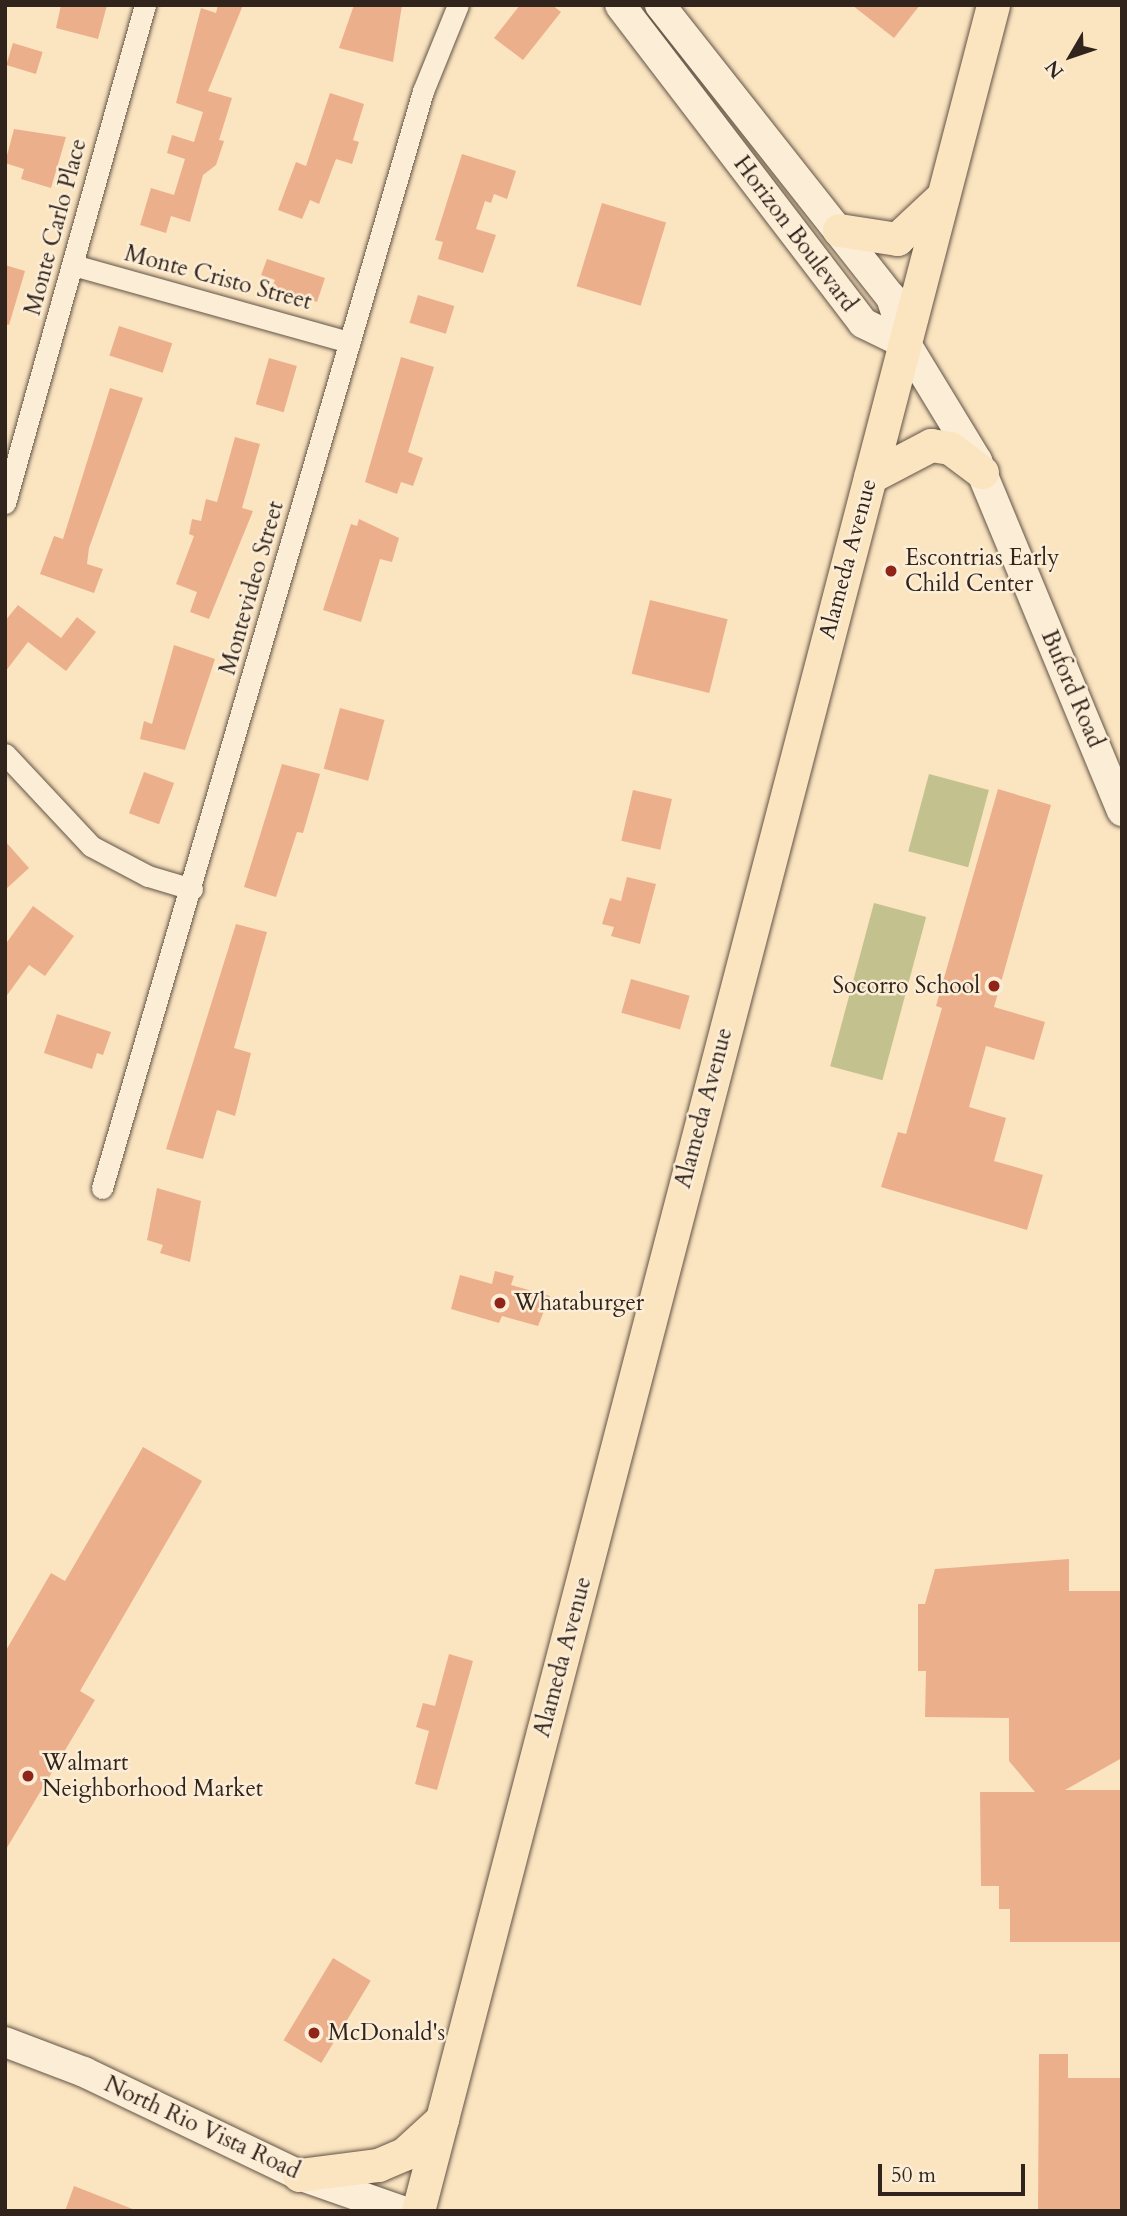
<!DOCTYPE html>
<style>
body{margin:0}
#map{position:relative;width:1127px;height:2216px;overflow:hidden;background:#fbe4c0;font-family:Cardo,serif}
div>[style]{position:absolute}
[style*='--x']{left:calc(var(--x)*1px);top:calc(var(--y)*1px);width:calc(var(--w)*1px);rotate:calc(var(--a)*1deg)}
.green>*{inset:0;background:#c3c28e;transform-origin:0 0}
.building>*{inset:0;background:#ecaf8c;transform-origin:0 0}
.roads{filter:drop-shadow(0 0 2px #635446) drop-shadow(0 0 2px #635446)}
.street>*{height:21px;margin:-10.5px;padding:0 10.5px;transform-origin:10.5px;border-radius:10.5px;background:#fcedd6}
.secondary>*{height:30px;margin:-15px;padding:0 15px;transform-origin:15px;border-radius:15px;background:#fcedd6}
.primary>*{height:33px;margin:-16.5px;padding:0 16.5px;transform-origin:16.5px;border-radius:16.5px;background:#fbe4c0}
.dots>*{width:19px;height:19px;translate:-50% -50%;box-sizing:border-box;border:4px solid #fcedd6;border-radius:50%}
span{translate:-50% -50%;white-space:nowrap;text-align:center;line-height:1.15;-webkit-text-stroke:5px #fcedd6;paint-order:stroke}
.street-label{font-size:23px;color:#30241d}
.poi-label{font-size:23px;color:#30241d}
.left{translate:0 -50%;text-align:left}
.right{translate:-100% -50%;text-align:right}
.frame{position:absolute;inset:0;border:7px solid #30241d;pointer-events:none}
.north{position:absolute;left:1036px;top:21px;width:70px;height:70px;-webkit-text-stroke:5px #fcedd6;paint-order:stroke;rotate:231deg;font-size:19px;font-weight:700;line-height:28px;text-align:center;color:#30241d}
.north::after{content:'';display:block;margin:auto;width:24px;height:32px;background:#30241d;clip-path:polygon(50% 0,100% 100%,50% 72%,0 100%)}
.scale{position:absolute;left:878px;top:2164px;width:147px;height:32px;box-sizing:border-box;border:4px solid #30241d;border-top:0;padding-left:9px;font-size:21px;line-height:24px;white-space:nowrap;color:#30241d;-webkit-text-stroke:5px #fcedd6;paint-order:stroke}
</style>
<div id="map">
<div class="green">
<div style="left:929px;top:774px;width:62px;height:80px;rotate:15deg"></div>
<div style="left:874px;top:903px;width:54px;height:169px;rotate:15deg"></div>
</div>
<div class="building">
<div style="clip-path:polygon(61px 5px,107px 5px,98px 39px,56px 28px)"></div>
<div style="clip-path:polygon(218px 5px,243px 5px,208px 91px,232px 98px,219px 140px,224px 141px,216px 165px,203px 175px,190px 222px,171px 216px,166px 233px,140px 225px,151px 188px,174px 195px,185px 159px,167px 153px,172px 135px,194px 142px,203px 112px,176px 103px,201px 8px,216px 13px)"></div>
<div style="clip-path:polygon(354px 5px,402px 5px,393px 62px,339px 48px)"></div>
<div style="clip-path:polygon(520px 5px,552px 5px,561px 12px,523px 60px,494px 38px)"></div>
<div style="clip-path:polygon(852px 5px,920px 5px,894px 38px)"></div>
<div style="left:13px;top:43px;width:31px;height:23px;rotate:17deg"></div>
<div style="clip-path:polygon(330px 93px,364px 104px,353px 140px,359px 142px,352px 164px,336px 159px,319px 204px,310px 200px,302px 219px,278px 210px,296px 162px,306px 166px)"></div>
<div style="clip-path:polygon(14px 129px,66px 137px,51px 188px,21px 179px,24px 169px,5px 163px)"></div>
<div style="clip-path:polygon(462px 154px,516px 171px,507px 199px,494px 194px,491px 203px,485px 201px,476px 229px,496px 235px,483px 273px,438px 259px,443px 242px,435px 240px)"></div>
<div style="left:602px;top:203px;width:67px;height:87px;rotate:17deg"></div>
<div style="clip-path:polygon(267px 259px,325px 278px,317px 302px,272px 287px,275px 280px,261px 275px)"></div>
<div style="clip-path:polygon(5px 265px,25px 271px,9px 325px,5px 324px)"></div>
<div style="left:418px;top:295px;width:38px;height:29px;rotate:17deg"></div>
<div style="left:119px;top:326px;width:56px;height:31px;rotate:18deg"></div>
<div style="clip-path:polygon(401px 357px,434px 367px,408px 452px,423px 458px,413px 486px,401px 482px,397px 494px,365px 482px)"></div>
<div style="left:269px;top:358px;width:29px;height:48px;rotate:16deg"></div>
<div style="clip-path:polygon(110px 388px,143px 398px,89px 548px,87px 564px,103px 569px,94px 593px,40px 574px,54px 536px,63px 539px)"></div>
<div style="clip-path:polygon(235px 437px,260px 444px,242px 508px,253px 511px,209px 619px,190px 612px,197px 592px,176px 584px,194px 536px,189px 534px,192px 519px,201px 521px,206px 499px,217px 502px)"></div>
<div style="clip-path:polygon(359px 519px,399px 538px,392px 562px,380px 559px,361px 622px,323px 610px,351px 524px,357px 526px)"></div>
<div style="left:650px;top:600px;width:80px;height:76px;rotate:14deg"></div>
<div style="clip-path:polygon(18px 605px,61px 638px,77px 617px,96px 632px,66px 671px,28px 642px,5px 672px,5px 621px)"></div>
<div style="clip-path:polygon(174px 645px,215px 659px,185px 750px,140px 739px,144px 721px,152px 724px)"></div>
<div style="left:340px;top:708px;width:46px;height:63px;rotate:15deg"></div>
<div style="clip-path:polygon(282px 764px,320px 774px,303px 833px,297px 832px,276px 897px,244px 887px)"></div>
<div style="left:144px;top:772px;width:32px;height:44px;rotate:20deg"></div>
<div style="clip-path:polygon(998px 789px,1051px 805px,994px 1007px,1045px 1022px,1034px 1060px,986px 1046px,969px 1107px,1006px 1118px,994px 1161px,1043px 1175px,1027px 1230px,881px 1187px,898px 1132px,906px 1134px,942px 1008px,936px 1006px)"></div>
<div style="left:633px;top:790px;width:40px;height:52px;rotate:13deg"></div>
<div style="clip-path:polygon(5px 841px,29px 868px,5px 890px)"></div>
<div style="clip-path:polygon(627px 877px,656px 884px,640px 944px,611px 936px,614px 927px,602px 924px,610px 898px,621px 901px)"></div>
<div style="clip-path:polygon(33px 906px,74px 936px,45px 976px,29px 965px,5px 998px,5px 945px)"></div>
<div style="clip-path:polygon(236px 924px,267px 932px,234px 1048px,251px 1053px,235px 1116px,217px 1110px,203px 1159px,166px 1149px)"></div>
<div style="left:631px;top:979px;width:61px;height:35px;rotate:16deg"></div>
<div style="clip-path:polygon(57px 1014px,111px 1032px,103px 1055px,97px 1053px,92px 1069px,44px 1053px)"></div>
<div style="clip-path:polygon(157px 1188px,201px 1201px,190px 1262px,160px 1253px,163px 1245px,147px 1240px)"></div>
<div style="clip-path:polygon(495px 1271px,514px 1276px,511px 1285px,550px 1296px,538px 1326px,502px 1316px,499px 1323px,451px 1309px,460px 1275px,492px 1284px)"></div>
<div style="clip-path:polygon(143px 1447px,202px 1481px,80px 1691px,95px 1700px,5px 1851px,5px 1652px,51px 1573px,65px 1581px)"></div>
<div style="clip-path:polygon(1069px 1559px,1069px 1591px,1122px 1591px,1122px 1758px,1065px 1790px,1122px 1790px,1122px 1942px,1010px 1942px,1010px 1909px,999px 1909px,999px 1886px,981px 1886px,980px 1792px,1035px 1792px,1009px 1761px,1009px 1718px,925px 1717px,926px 1671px,918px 1671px,918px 1604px,925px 1604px,935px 1569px)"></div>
<div style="clip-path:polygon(449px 1654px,473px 1661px,437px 1790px,415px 1784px,429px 1731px,416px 1727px,423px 1703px,435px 1706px)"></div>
<div style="left:333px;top:1958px;width:44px;height:96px;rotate:31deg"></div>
<div style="clip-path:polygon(1039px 2054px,1068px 2054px,1068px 2078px,1122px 2078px,1122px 2211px,1038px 2211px)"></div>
<div style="clip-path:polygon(74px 2186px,135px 2210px,135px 2211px,65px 2211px)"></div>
</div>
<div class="roads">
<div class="street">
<div style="--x:73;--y:265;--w:287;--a:15.6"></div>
<div style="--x:5;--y:503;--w:517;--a:-74.3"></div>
<div style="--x:5;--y:754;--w:126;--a:46.9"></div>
<div style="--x:91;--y:846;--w:64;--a:27.8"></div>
<div style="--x:148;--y:876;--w:46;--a:16.5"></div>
<div style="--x:102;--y:1188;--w:1143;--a:-73.69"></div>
<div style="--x:423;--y:91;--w:93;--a:-67.9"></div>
</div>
<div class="secondary">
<div style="--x:620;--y:5;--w:400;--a:52.6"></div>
<div style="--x:863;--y:323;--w:48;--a:26"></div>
<div style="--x:660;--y:5;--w:372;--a:51.7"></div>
<div style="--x:891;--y:297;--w:49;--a:72.3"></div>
<div style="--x:906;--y:344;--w:137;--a:58.7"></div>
<div style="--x:977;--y:461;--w:379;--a:67.5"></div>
<div style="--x:5;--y:2042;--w:85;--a:20.8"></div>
<div style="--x:84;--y:2072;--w:238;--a:25.6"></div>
<div style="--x:299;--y:2175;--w:109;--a:19.3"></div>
</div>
<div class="primary">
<div style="--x:839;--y:230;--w:59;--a:8.8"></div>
<div style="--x:897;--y:239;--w:63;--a:-43.1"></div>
<div style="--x:870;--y:477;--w:69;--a:-27.7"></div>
<div style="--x:931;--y:445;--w:19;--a:9"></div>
<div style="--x:950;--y:448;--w:40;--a:37"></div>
<div style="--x:299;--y:2175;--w:80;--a:-7.2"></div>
<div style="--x:378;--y:2165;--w:28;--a:-23"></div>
<div style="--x:404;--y:2154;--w:52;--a:-42.6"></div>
<div style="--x:418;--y:2211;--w:2280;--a:-75.39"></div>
</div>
</div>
<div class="dots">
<div style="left:891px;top:571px;background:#8f2418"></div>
<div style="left:994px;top:986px;background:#8f2418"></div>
<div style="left:500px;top:1303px;background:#8f2418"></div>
<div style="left:28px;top:1776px;background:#8f2418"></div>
<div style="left:314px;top:2033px;background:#8f2418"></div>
</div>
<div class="street-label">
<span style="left:56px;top:227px;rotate:-75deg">Monte Carlo Place</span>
<span style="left:795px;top:234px;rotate:53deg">Horizon Boulevard</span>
<span style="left:218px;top:278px;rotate:15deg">Monte Cristo Street</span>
<span style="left:848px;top:559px;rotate:-75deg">Alameda Avenue</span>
<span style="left:252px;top:588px;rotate:-74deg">Montevideo Street</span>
<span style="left:1072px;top:689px;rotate:67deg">Buford Road</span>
<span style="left:704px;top:1108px;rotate:-75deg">Alameda Avenue</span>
<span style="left:563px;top:1657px;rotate:-75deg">Alameda Avenue</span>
<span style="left:202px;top:2128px;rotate:25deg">North Rio Vista Road</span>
</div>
<div class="poi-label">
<span class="left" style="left:905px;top:571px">Escontrias Early<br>Child Center</span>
<span class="right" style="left:980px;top:986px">Socorro School</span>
<span class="left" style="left:514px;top:1303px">Whataburger</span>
<span class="left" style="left:42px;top:1776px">Walmart<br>Neighborhood Market</span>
<span class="left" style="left:328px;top:2033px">McDonald's</span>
</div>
<div class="frame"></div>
<div class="north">N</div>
<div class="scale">50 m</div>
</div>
